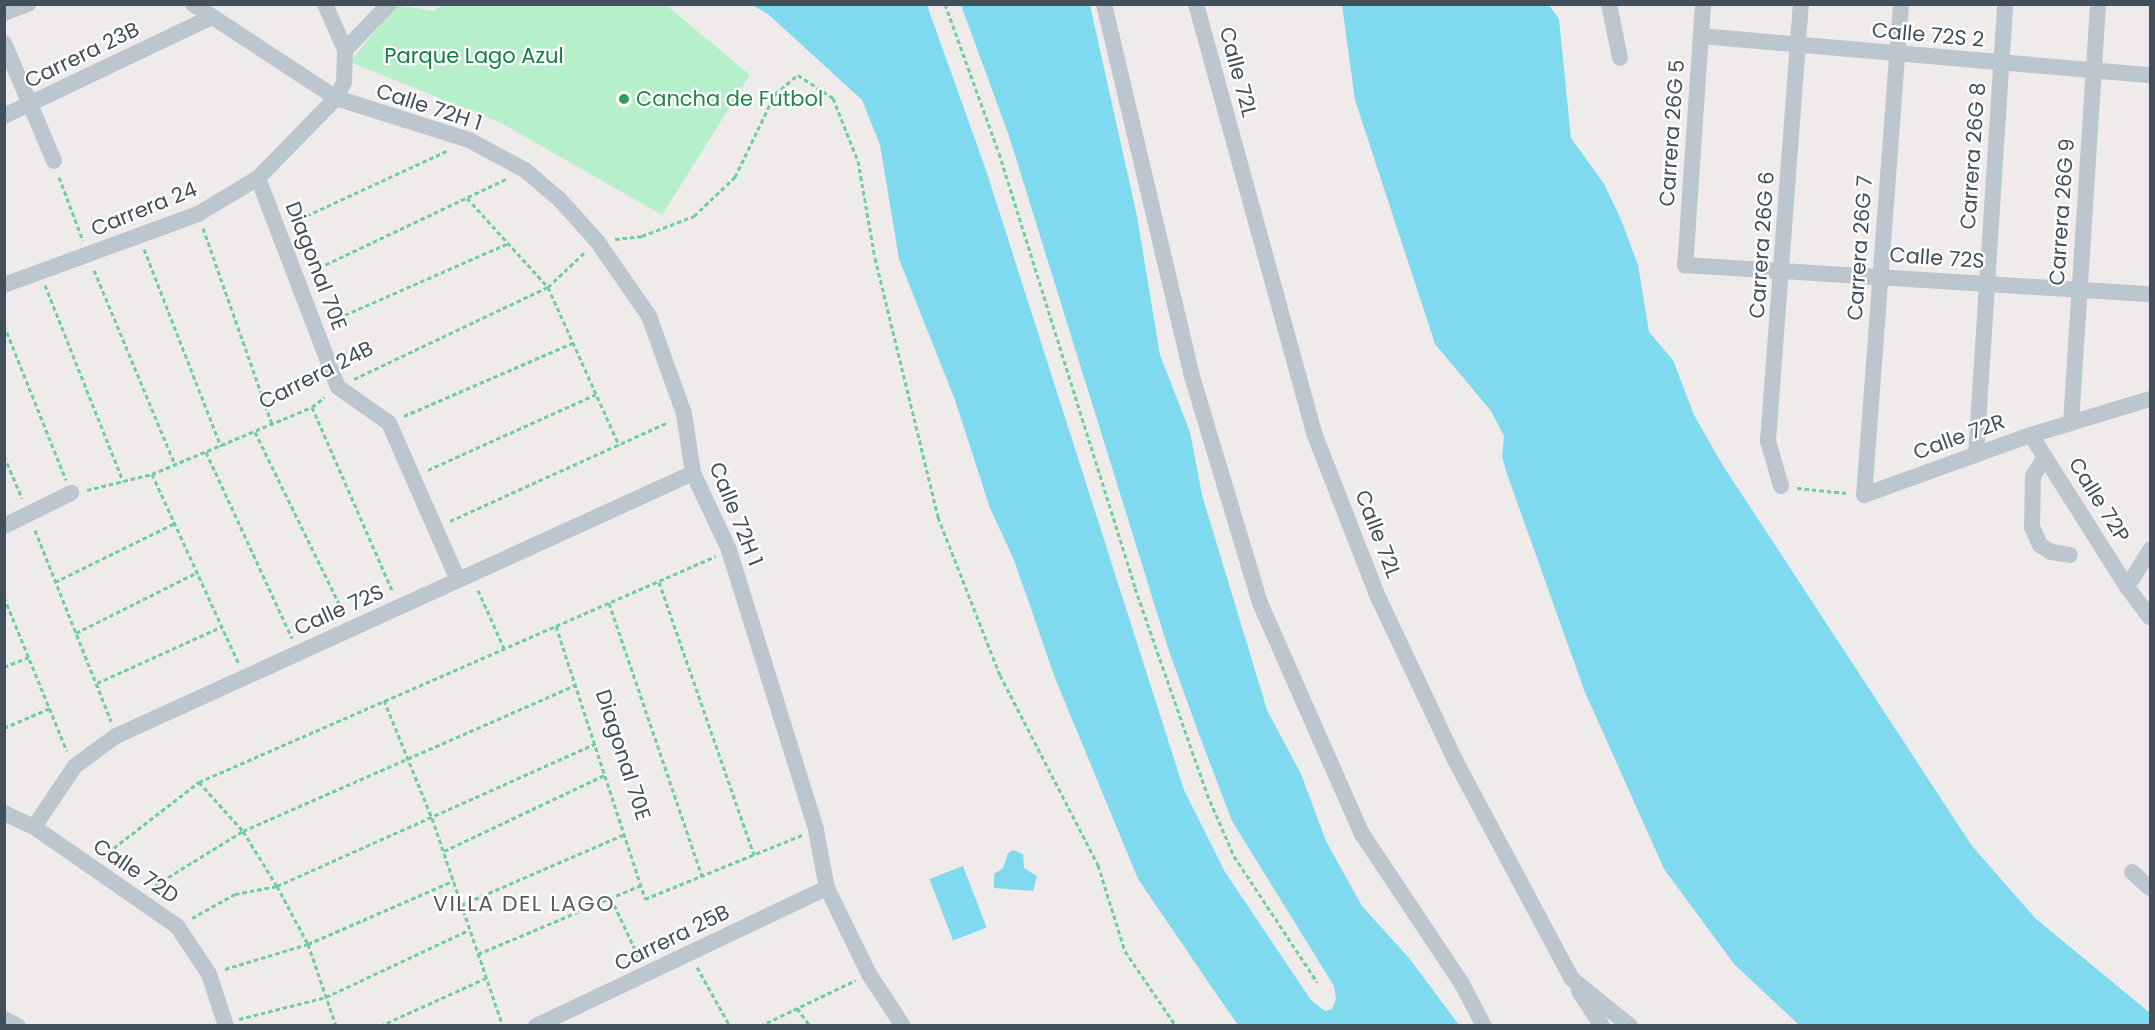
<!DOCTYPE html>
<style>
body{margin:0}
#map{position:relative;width:2155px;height:1030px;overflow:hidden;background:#efebeb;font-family:Poppins,sans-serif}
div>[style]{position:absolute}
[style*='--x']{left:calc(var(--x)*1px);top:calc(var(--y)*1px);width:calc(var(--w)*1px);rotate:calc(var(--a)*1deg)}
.green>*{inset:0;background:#b6f0cb}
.water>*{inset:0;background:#80daef;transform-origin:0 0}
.path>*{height:3px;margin-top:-1.5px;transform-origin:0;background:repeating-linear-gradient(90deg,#6dcf9d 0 4.5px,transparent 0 7.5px)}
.minor>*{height:16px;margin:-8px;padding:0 8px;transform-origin:8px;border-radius:8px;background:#bbc6cf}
.dots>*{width:16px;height:16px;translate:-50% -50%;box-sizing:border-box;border:3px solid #fff;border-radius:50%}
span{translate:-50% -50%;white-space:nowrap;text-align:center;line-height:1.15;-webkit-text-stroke:4.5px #fff;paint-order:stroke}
.street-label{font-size:21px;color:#434f5a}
.park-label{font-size:21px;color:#127d46}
.leisure-label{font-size:21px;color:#27864d}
.left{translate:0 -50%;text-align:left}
.neighbourhood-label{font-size:22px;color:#585c61;letter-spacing:1.5px}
.frame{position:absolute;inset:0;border:6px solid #434f5a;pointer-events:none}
</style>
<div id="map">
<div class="green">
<div style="clip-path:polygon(445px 4px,665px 4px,750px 75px,662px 215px,501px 123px,350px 62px,396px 5px,433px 11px)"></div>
</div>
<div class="water">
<div style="clip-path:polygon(752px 5px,927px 5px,986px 170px,1184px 790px,1225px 872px,1311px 1000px,1325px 1011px,1332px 1009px,1336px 999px,1334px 986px,1232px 821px,1200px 737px,1168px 648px,1009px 136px,961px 5px,1090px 5px,1137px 216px,1160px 355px,1190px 432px,1202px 495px,1267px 710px,1301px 774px,1326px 841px,1362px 906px,1409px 958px,1459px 1025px,1238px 1025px,1217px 995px,1138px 879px,1055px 678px,1014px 560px,990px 508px,955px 400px,899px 259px,880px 145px,862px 100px,768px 14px)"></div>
<div style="clip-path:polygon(1342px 5px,1549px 5px,1559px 19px,1571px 138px,1604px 184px,1620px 217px,1638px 265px,1649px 332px,1673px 360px,1694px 415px,1722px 464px,1972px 846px,2035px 918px,2150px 1013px,2150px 1025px,1799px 1025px,1734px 964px,1664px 869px,1584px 690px,1506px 471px,1502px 456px,1504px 436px,1491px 411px,1435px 344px,1355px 100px)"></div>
<div style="clip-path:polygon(1013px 850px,1023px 854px,1024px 868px,1037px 876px,1033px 891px,994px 888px,994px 874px,1003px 868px,1008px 853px)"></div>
<div style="left:963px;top:866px;width:66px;height:36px;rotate:69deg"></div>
</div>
<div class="path">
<div style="--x:945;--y:4;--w:158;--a:70.1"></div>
<div style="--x:999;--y:153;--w:456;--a:72.6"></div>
<div style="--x:1135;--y:588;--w:218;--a:70.7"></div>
<div style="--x:1207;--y:794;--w:68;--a:66.5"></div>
<div style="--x:1234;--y:856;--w:151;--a:56.6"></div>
<div style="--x:59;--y:177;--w:68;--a:69.4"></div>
<div style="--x:467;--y:198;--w:120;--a:47.7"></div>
<div style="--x:548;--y:287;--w:173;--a:65.8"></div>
<div style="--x:293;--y:222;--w:170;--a:-24.8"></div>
<div style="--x:203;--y:228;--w:208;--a:70.6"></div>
<div style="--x:615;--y:239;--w:27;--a:-6"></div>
<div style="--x:642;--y:236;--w:56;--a:-21"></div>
<div style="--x:694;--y:216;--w:57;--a:-43.6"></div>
<div style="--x:735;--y:177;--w:92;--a:-64.3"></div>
<div style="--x:775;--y:94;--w:30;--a:-40"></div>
<div style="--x:798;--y:75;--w:42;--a:33.3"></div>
<div style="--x:833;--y:98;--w:68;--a:68.4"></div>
<div style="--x:858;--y:161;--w:98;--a:80.1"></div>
<div style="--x:875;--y:258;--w:267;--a:76.3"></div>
<div style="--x:938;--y:517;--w:170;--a:68.6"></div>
<div style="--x:1000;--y:675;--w:214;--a:62.7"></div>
<div style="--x:1098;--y:865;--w:90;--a:72.6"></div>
<div style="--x:1125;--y:951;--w:91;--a:55.8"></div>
<div style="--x:144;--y:249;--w:212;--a:68.7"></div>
<div style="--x:94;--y:270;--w:211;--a:67.4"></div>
<div style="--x:312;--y:271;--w:215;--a:-25.4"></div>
<div style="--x:45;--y:285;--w:211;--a:68.3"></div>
<div style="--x:331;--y:321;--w:194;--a:-23.7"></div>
<div style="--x:4;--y:325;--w:167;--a:68.2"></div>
<div style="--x:354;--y:379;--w:215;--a:-25.4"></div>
<div style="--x:548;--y:287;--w:51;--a:-43.4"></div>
<div style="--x:312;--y:407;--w:202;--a:66.4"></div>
<div style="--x:404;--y:416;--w:184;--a:-23.4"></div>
<div style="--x:255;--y:432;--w:203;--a:63.9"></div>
<div style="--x:206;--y:452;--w:205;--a:65.2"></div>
<div style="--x:4;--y:456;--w:46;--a:66.8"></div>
<div style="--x:428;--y:470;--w:184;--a:-24.3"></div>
<div style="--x:152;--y:474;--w:209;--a:65.4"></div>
<div style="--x:1797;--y:488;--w:50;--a:5.7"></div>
<div style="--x:87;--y:490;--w:67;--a:-13.8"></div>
<div style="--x:152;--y:474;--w:173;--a:-22.7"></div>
<div style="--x:312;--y:407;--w:16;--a:-38"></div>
<div style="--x:450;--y:521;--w:239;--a:-24.4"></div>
<div style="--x:35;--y:530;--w:206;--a:68.3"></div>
<div style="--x:55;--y:582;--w:134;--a:-26.2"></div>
<div style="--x:659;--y:582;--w:289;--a:70.8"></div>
<div style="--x:478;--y:590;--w:64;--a:65.9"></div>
<div style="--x:4;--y:597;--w:166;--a:67.8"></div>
<div style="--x:609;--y:603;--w:288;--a:71.2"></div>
<div style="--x:556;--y:626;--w:287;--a:71.9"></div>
<div style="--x:645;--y:899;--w:170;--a:-22.2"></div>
<div style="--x:76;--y:633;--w:136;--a:-26.6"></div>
<div style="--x:4;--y:667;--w:27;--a:-22"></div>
<div style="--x:97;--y:683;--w:138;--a:-24.3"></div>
<div style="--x:384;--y:700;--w:127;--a:67.9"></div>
<div style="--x:432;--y:818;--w:220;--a:71.2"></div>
<div style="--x:4;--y:728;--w:50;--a:-23.5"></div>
<div style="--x:199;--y:782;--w:66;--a:48.1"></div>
<div style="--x:243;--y:831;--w:65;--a:58.3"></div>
<div style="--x:277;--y:886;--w:66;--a:61.9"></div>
<div style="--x:308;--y:944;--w:87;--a:71.1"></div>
<div style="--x:444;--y:851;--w:178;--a:-25.3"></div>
<div style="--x:102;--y:857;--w:123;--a:-37.7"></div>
<div style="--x:199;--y:782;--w:564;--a:-23.61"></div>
<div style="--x:149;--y:889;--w:110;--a:-31.7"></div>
<div style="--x:243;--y:831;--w:364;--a:-23.7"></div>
<div style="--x:611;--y:898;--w:68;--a:64.9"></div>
<div style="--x:461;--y:905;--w:179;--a:-23.4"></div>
<div style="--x:192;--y:918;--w:49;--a:-29.2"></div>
<div style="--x:235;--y:894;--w:43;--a:-10.8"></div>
<div style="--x:277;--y:886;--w:348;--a:-24.1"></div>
<div style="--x:478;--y:954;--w:177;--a:-22.9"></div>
<div style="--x:697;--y:967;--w:68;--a:60.8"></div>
<div style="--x:225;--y:969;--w:87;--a:-16.8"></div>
<div style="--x:308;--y:944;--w:158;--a:-23.5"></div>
<div style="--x:797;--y:1008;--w:22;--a:54"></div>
<div style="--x:239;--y:1019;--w:90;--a:-14.2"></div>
<div style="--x:326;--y:997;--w:158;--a:-25.1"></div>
<div style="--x:380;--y:1026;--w:116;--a:-24.4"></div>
<div style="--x:760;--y:1026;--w:106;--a:-25.6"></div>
</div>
<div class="minor">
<div style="--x:193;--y:4;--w:171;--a:33.3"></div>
<div style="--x:336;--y:98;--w:139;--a:17.5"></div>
<div style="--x:469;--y:140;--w:64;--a:28.2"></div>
<div style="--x:525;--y:170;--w:46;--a:40.6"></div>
<div style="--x:560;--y:200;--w:55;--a:47.9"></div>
<div style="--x:597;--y:241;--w:91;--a:55.3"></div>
<div style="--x:649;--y:316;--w:104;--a:70.3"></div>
<div style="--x:684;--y:414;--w:60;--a:81.3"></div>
<div style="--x:693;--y:473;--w:85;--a:64.9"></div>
<div style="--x:729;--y:550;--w:293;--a:72.7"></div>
<div style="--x:816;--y:830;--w:59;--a:79.3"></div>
<div style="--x:827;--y:888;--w:96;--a:64"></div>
<div style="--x:869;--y:974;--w:62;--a:56.8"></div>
<div style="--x:1104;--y:4;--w:379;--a:76.7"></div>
<div style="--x:1191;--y:373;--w:240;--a:73.3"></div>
<div style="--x:1260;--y:603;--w:253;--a:66.2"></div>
<div style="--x:1362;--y:834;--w:180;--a:56.3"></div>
<div style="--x:1462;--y:984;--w:47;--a:62.4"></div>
<div style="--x:1196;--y:4;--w:445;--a:74.6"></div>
<div style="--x:1314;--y:433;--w:176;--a:68.7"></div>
<div style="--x:1378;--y:597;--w:183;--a:64.7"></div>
<div style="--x:1456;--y:762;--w:246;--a:61.9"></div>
<div style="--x:1572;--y:979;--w:75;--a:39"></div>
<div style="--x:1609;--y:4;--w:55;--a:78.5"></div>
<div style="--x:1703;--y:4;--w:262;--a:93.9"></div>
<div style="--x:1685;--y:265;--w:466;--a:3.6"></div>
<div style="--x:1901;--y:4;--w:492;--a:94.3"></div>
<div style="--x:1864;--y:495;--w:177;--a:-19.8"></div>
<div style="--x:2031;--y:435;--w:124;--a:-16.8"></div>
<div style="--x:4;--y:13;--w:26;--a:-21"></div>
<div style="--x:1701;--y:36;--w:451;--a:5"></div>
<div style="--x:4;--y:43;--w:128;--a:67"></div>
<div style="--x:345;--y:50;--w:64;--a:-46.3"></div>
<div style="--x:4;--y:116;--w:230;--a:-25.5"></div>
<div style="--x:258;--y:178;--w:224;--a:69.1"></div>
<div style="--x:338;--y:387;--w:62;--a:35.2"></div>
<div style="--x:389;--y:423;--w:171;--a:66.3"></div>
<div style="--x:4;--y:285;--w:207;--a:-20.1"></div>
<div style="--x:198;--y:214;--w:70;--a:-31"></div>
<div style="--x:258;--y:178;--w:112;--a:-45.7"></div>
<div style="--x:336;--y:98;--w:18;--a:-63"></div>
<div style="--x:344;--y:82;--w:32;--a:-88"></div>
<div style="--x:345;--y:50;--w:50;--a:-113.5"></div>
<div style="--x:2071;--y:423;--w:420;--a:-86.3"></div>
<div style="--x:2031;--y:435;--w:180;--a:57.7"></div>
<div style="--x:2127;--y:587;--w:38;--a:53"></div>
<div style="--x:1976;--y:455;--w:452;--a:-86.3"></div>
<div style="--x:2045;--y:457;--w:22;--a:122"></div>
<div style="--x:2033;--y:476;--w:51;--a:91.1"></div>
<div style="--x:2032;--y:527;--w:20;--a:66"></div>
<div style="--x:2040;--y:545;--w:13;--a:32"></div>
<div style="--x:2051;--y:552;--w:19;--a:9"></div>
<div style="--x:1781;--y:486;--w:47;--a:-106.1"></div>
<div style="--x:1768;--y:441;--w:438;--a:-85.7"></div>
<div style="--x:4;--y:526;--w:75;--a:-26.2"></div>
<div style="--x:2127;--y:587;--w:44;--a:-58.1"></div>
<div style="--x:4;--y:813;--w:33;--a:25"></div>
<div style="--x:34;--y:827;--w:174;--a:34.7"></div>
<div style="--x:177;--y:926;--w:58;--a:56.3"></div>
<div style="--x:209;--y:974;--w:55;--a:71.9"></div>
<div style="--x:34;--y:827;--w:73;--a:-56.1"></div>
<div style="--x:75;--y:766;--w:51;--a:-36.2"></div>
<div style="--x:116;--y:736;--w:634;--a:-24.5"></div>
<div style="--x:2132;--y:872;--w:24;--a:42"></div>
<div style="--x:1579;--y:991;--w:42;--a:56.7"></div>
<div style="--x:4;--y:1019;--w:16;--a:27"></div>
<div style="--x:536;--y:1026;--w:322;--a:-25.4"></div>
</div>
<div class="dots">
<div style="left:624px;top:99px;background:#2e9e5b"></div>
</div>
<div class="street-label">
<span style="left:1928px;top:35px;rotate:5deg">Calle 72S 2</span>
<span style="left:82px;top:55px;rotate:-26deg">Carrera 23B</span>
<span style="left:1238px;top:72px;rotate:75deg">Calle 72L</span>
<span style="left:429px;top:107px;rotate:18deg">Calle 72H 1</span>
<span style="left:1672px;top:133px;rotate:-86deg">Carrera 26G 5</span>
<span style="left:1973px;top:156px;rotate:-86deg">Carrera 26G 8</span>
<span style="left:144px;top:209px;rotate:-22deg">Carrera 24</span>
<span style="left:2062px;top:212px;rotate:-86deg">Carrera 26G 9</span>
<span style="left:1762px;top:245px;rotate:-86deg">Carrera 26G 6</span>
<span style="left:1860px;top:248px;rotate:-86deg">Carrera 26G 7</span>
<span style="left:1937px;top:258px;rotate:4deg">Calle 72S</span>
<span style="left:316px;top:266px;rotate:69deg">Diagonal 70E</span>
<span style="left:316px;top:375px;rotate:-27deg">Carrera 24B</span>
<span style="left:1959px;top:437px;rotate:-20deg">Calle 72R</span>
<span style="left:2099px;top:500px;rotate:58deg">Calle 72P</span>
<span style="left:736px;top:514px;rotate:68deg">Calle 72H 1</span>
<span style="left:1378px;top:534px;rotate:69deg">Calle 72L</span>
<span style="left:339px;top:610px;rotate:-24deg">Calle 72S</span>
<span style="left:623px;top:755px;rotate:72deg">Diagonal 70E</span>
<span style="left:136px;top:871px;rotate:34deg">Calle 72D</span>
<span style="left:672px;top:938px;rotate:-26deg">Carrera 25B</span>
</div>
<div class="park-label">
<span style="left:474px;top:56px">Parque Lago Azul</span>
</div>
<div class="leisure-label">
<span class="left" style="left:636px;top:99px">Cancha de Futbol</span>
</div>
<div class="neighbourhood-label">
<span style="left:524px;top:904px">VILLA DEL LAGO</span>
</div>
<div class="frame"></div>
</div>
